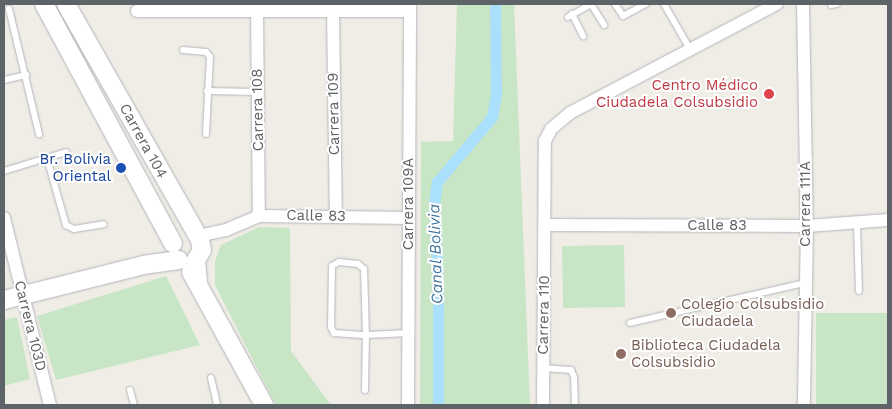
<!DOCTYPE html>
<meta charset="utf-8">
<style>
body{margin:0}
#map{position:relative;width:892px;height:409px;overflow:hidden;background:#f0ede7;font-family:"Work Sans",sans-serif}
div>[style]{position:absolute}
[style*='--x']{left:calc(var(--x)*1px);top:calc(var(--y)*1px);width:calc(var(--w)*1px);rotate:calc(var(--a)*1deg)}
.green>*{inset:0;background:#c8e6c5;transform-origin:0 0}
.canal>*{height:11px;margin:-5.5px;padding:0 5.5px;transform-origin:5.5px;border-radius:5.5px;background:#abe0fc}
.roads{filter:drop-shadow(0 0 1px #b2b5b9) drop-shadow(0 0 1px #b2b5b9)}
.lane>*{height:6px;margin:-3px;padding:0 3px;transform-origin:3px;border-radius:3px;background:#fff}
.street>*{height:12px;margin:-6px;padding:0 6px;transform-origin:6px;border-radius:6px;background:#fff}
.secondary>*{height:18px;margin:-9px;padding:0 9px;transform-origin:9px;border-radius:9px;background:#fff}
.dots>*{width:14px;height:14px;translate:-50% -50%;box-sizing:border-box;border:2px solid #fff;border-radius:50%}
span{translate:-50% -50%;white-space:nowrap;text-align:center;line-height:1.15;-webkit-text-stroke:4px #fff;paint-order:stroke}
.health-label{font-size:15px;color:#be3a42}
.right{translate:-100% -50%;text-align:right}
.street-label{font-size:15px;color:#5e6367}
.transit-label{font-size:15px;color:#164399}
.education-label{font-size:15px;color:#785e54}
.left{translate:0 -50%;text-align:left}
.water-label{font-size:16px;color:#41769d;font-style:italic}
.frame{position:absolute;inset:0;border:5px solid #5e6367;pointer-events:none}
</style>
<div id="map">
<div class="green">
<div style="clip-path:polygon(457px 4px,514px 4px,530px 405px,420px 405px,421px 142px,453px 141px)"></div>
<div style="clip-path:polygon(259px 227px,290px 228px,291px 351px,331px 405px,276px 405px,215px 285px,215px 261px,221px 245px)"></div>
<div style="left:624px;top:245px;width:62px;height:62px;rotate:89deg"></div>
<div style="clip-path:polygon(166px 276px,200px 345px,56px 380px,37px 316px)"></div>
<div style="left:888px;top:313px;width:92px;height:72px;rotate:90deg"></div>
<div style="clip-path:polygon(17px 317px,30px 379px,4px 386px,4px 320px)"></div>
</div>
<div class="canal">
<div style="--x:438;--y:405;--w:121;--a:-90"></div>
<div style="--x:438;--y:284;--w:79;--a:-92.9"></div>
<div style="--x:434;--y:205;--w:23;--a:-83"></div>
<div style="--x:437;--y:182;--w:85;--a:-49.8"></div>
<div style="--x:492;--y:117;--w:22;--a:-80"></div>
<div style="--x:496;--y:95;--w:91;--a:-90.6"></div>
</div>
<div class="roads">
<div class="lane">
<div style="--x:591;--y:4;--w:25;--a:58"></div>
<div style="--x:615;--y:4;--w:14;--a:56"></div>
<div style="--x:623;--y:16;--w:26;--a:-28"></div>
<div style="--x:664;--y:4;--w:54;--a:60.1"></div>
<div style="--x:831;--y:5;--w:6;--a:-9"></div>
<div style="--x:9;--y:9;--w:129;--a:76.5"></div>
<div style="--x:572;--y:14;--w:25;--a:63"></div>
<div style="--x:568;--y:17;--w:26;--a:-29"></div>
<div style="--x:183;--y:50;--w:23;--a:5"></div>
<div style="--x:206;--y:52;--w:6;--a:51"></div>
<div style="--x:210;--y:57;--w:77;--a:93"></div>
<div style="--x:4;--y:80;--w:23;--a:-13"></div>
<div style="--x:207;--y:91;--w:51;--a:1.1"></div>
<div style="--x:47;--y:158;--w:70;--a:74.2"></div>
<div style="--x:66;--y:225;--w:9;--a:27"></div>
<div style="--x:74;--y:229;--w:30;--a:-9"></div>
<div style="--x:4;--y:171;--w:65;--a:-17"></div>
<div style="--x:857;--y:225;--w:66;--a:88.3"></div>
<div style="--x:630;--y:323;--w:180;--a:-12.9"></div>
<div style="--x:543;--y:368;--w:28;--a:4"></div>
<div style="--x:571;--y:370;--w:8;--a:67"></div>
<div style="--x:574;--y:377;--w:28;--a:88"></div>
<div style="--x:211;--y:378;--w:28;--a:77"></div>
<div style="--x:130;--y:390;--w:16;--a:75"></div>
<div style="--x:365;--y:390;--w:55;--a:-89"></div>
<div style="--x:366;--y:335;--w:66;--a:-91.7"></div>
<div style="--x:364;--y:269;--w:8;--a:-140"></div>
<div style="--x:358;--y:264;--w:19;--a:-174"></div>
<div style="--x:339;--y:262;--w:8;--a:150"></div>
<div style="--x:332;--y:266;--w:61;--a:90.9"></div>
<div style="--x:331;--y:327;--w:7;--a:63"></div>
<div style="--x:334;--y:333;--w:32;--a:4"></div>
<div style="--x:366;--y:335;--w:43;--a:-2.7"></div>
</div>
<div class="street">
<div style="--x:257;--y:4;--w:212;--a:89.5"></div>
<div style="--x:803;--y:4;--w:222;--a:89"></div>
<div style="--x:807;--y:226;--w:179;--a:91"></div>
<div style="--x:137;--y:11;--w:273;--a:0"></div>
<div style="--x:333;--y:11;--w:206;--a:89.2"></div>
<div style="--x:4;--y:218;--w:193;--a:76.2"></div>
<div style="--x:545;--y:225;--w:262;--a:0.2"></div>
<div style="--x:807;--y:226;--w:81;--a:-4.2"></div>
<div style="--x:198;--y:236;--w:29;--a:-12"></div>
<div style="--x:226;--y:230;--w:36;--a:-23"></div>
<div style="--x:259;--y:216;--w:150;--a:0.8"></div>
<div style="--x:408;--y:405;--w:401;--a:-89.7"></div>
<div style="--x:543;--y:405;--w:264;--a:-89.6"></div>
<div style="--x:545;--y:141;--w:13;--a:-63"></div>
<div style="--x:551;--y:129;--w:25;--a:-40"></div>
<div style="--x:570;--y:113;--w:234;--a:-27.8"></div>
</div>
<div class="secondary">
<div style="--x:44;--y:4;--w:272;--a:61.7"></div>
<div style="--x:66;--y:4;--w:271;--a:60.4"></div>
<div style="--x:200;--y:240;--w:10;--a:79"></div>
<div style="--x:202;--y:250;--w:12;--a:121"></div>
<div style="--x:196;--y:260;--w:21;--a:85"></div>
<div style="--x:191;--y:272;--w:152;--a:61.2"></div>
<div style="--x:4;--y:300;--w:143;--a:-14.1"></div>
<div style="--x:143;--y:265;--w:36;--a:-8"></div>
</div>
</div>
<div class="dots">
<div style="left:769px;top:94px;background:#e0444e"></div>
<div style="left:121px;top:168px;background:#1a4fb4"></div>
<div style="left:671px;top:313px;background:#8d6e63"></div>
<div style="left:621px;top:354px;background:#8d6e63"></div>
</div>
<div class="health-label">
<span class="right" style="left:758px;top:94px">Centro Médico<br>Ciudadela Colsubsidio</span>
</div>
<div class="street-label">
<span style="left:258px;top:110px;rotate:-91deg">Carrera 108</span>
<span style="left:334px;top:114px;rotate:-91deg">Carrera 109</span>
<span style="left:143px;top:141px;rotate:61deg">Carrera 104</span>
<span style="left:409px;top:204px;rotate:-90deg">Carrera 109A</span>
<span style="left:806px;top:204px;rotate:-90deg">Carrera 111A</span>
<span style="left:316px;top:216px;rotate:1deg">Calle 83</span>
<span style="left:717px;top:226px">Calle 83</span>
<span style="left:544px;top:315px;rotate:-89deg">Carrera 110</span>
<span style="left:30px;top:326px;rotate:76deg">Carrera 103D</span>
</div>
<div class="transit-label">
<span class="right" style="left:111px;top:168px">Br. Bolivia<br>Oriental</span>
</div>
<div class="education-label">
<span class="left" style="left:681px;top:313px">Colegio Colsubsidio<br>Ciudadela</span>
<span class="left" style="left:631px;top:354px">Biblioteca Ciudadela<br>Colsubsidio</span>
</div>
<div class="water-label">
<span style="left:436px;top:254px;rotate:-92deg">Canal Bolivia</span>
</div>
<div class="frame"></div>
</div>
